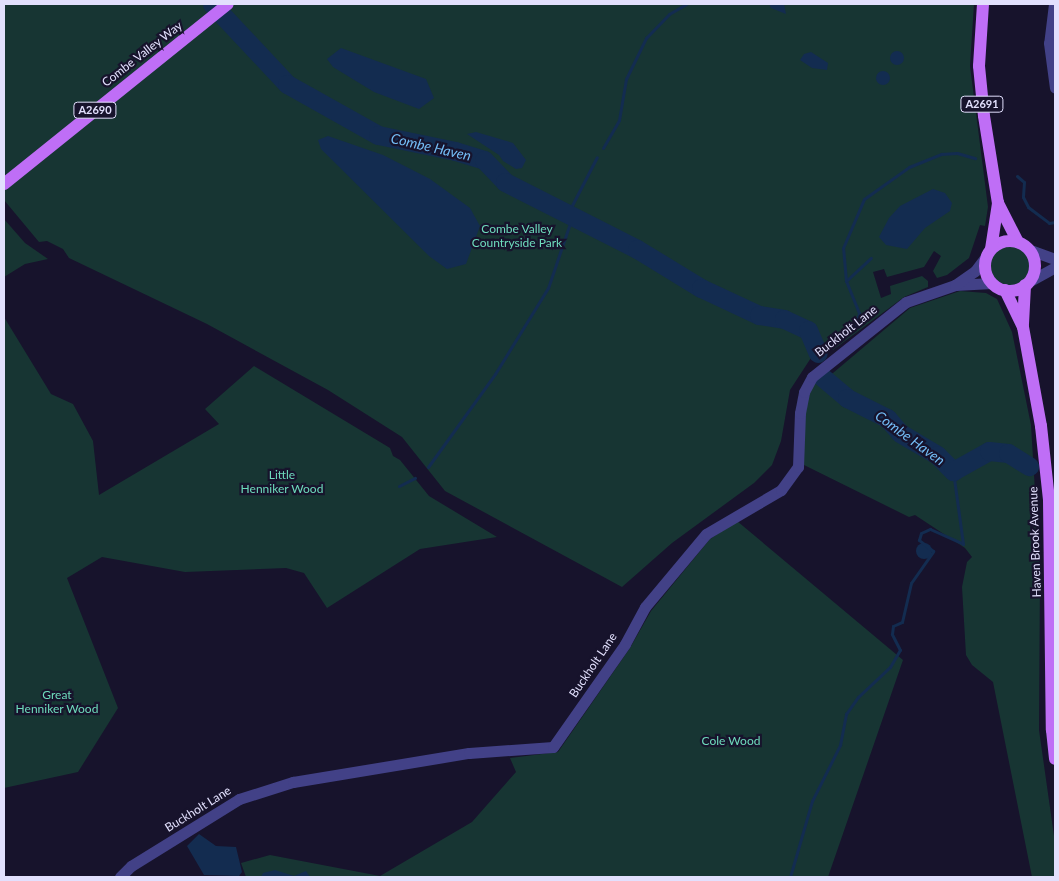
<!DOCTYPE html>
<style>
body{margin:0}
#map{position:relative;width:1059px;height:881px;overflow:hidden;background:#17132c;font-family:Lato,sans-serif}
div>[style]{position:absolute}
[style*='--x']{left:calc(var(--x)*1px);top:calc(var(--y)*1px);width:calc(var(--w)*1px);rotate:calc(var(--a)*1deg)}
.green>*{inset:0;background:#173533}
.round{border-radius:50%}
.water>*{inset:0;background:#132c50}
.stream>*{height:3px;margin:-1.5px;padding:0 1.5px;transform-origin:1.5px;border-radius:1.5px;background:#132c50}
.river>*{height:19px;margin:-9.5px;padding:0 9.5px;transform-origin:9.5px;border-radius:9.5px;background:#132c50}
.street>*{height:11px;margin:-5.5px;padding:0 5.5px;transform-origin:5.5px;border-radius:5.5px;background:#424187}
.primary>*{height:12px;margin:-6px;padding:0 6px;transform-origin:6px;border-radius:6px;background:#bf6ef6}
.primary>.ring{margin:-6px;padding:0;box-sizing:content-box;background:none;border:12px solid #bf6ef6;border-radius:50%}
span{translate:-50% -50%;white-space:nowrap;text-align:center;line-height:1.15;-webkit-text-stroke:4.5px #17132c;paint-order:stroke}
.shield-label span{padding:1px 4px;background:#17132c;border:1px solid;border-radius:4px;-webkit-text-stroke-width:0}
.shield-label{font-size:11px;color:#e2e0fd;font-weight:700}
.street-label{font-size:12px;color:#e2e0fd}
.park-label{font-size:12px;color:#6edbbc}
.water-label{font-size:14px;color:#74bef7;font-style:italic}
.frame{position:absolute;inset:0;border:5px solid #e2e0fd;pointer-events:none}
</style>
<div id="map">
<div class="green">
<div style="clip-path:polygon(4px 4px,974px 4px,970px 66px,988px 207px,985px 226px,980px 225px,969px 258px,947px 275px,937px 278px,933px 271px,941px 256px,934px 251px,924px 267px,887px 277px,884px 269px,873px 272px,881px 298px,891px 294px,890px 286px,922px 276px,928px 281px,928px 287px,904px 297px,833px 350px,822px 341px,790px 390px,781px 441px,772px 465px,754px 483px,672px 543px,622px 587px,445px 491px,402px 437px,328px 390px,207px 324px,69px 258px,63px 249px,47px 241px,39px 242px,4px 200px)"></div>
<div style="clip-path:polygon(4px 219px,25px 243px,48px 259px,25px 264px,4px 277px)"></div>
<div class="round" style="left:990px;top:245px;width:40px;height:40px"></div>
<div style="clip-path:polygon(960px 291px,986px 293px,997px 299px,1012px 332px,1031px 425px,1040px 573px,1039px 730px,1055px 843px,1055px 877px,1032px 877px,993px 682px,972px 665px,966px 655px,962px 587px,967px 562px,972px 557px,965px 548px,915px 515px,909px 517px,804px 465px,803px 414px,807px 395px,816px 379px,833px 373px,910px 308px)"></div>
<div style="clip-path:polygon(4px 317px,51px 394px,73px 404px,93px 441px,99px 495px,219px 424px,205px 409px,254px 366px,390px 448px,393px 456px,400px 460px,429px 496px,497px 537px,420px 549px,327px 608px,304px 573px,286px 568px,185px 572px,102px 557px,67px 578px,118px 708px,78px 772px,4px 788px)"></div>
<div style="clip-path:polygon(737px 521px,903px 660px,828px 877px,246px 877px,241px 863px,270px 855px,380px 876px,472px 822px,516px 772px,510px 758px,558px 752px,630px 648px,651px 611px,710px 539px)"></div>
</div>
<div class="water">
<div style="clip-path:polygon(769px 4px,784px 4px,786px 14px,771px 8px)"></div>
<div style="clip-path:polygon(341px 48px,426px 79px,434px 98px,419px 109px,374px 92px,333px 67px,327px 59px)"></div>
<div class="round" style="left:890px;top:51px;width:14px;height:14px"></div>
<div style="clip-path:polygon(811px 52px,828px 63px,827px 70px,812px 68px,800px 60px,804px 54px)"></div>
<div class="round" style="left:876px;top:71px;width:14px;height:14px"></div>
<div style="clip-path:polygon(476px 132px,513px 143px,526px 160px,522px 168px,516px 169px,503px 161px,499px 155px,467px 134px)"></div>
<div style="clip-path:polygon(328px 136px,383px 155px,430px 179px,470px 208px,480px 226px,466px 264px,447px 269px,429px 256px,321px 149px,318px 140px)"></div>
<div style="clip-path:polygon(933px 189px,945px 193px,952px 203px,950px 211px,925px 228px,907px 249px,886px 245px,879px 237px,889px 218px,900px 206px)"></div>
<div class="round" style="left:916px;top:543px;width:16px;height:16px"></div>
<div style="clip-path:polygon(199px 834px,216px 846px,236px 847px,242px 872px,239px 876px,204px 875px,187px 846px)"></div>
<div style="clip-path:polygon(275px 870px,294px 876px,306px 871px,310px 877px,261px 877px,263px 873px)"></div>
</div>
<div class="stream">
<div style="--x:603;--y:148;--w:32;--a:-60"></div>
<div style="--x:619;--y:120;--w:42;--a:-80.3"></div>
<div style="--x:626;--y:79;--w:46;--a:-64"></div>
<div style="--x:646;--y:38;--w:33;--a:-46"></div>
<div style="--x:669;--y:14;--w:20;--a:-30"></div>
<div style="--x:1017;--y:176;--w:9;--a:41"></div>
<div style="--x:1024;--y:182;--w:15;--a:94"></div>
<div style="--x:1023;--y:197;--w:11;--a:63"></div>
<div style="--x:1028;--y:207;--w:26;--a:37"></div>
<div style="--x:1049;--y:223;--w:6;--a:-9"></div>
<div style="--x:567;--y:215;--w:65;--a:-62.7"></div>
<div style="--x:846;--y:281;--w:34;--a:-43"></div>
<div style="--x:855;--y:327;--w:15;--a:-74"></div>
<div style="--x:859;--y:313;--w:35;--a:-112"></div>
<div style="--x:846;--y:281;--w:33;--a:-95"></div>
<div style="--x:843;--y:248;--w:53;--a:-66.8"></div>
<div style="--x:864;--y:199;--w:55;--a:-35.4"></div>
<div style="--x:909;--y:167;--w:35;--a:-22"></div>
<div style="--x:941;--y:154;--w:16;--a:-4"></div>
<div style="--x:957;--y:153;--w:19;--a:16"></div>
<div style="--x:428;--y:467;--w:115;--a:-54.2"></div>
<div style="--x:495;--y:374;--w:101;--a:-58.4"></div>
<div style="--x:548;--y:288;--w:75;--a:-71.3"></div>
<div style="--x:399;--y:486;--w:18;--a:-27"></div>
<div style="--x:790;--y:877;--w:79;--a:-73.9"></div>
<div style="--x:812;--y:801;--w:63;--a:-63.4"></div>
<div style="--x:840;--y:745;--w:32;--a:-79"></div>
<div style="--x:846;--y:714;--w:21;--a:-55"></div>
<div style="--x:858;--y:697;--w:44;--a:-43.2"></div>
<div style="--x:890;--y:667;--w:20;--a:-60"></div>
<div style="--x:900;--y:650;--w:18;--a:-117"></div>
<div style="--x:892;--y:634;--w:8;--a:-83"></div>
<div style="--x:893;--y:626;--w:10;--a:-24"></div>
<div style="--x:902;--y:622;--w:40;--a:-77"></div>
<div style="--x:911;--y:583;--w:39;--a:-55"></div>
<div style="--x:933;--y:551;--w:18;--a:-142"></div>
<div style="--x:919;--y:540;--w:7;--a:-74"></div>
<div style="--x:921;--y:533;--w:10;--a:-24"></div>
<div style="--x:930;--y:529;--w:36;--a:24"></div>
<div style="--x:963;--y:544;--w:74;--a:-97.8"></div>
</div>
<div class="river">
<div style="--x:212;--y:4;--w:110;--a:46.8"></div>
<div style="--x:287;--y:84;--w:104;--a:29.3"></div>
<div style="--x:378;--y:135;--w:79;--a:11.7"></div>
<div style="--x:455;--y:151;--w:30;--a:17"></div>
<div style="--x:484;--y:160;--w:30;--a:46"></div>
<div style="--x:505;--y:182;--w:148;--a:26.9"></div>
<div style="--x:637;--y:249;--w:75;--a:31.4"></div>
<div style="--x:701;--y:288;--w:64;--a:25"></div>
<div style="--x:759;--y:315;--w:25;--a:9"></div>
<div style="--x:784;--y:319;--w:26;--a:25"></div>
<div style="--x:808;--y:330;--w:25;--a:67"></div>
<div style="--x:821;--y:376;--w:34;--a:40"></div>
<div style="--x:847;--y:398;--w:45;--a:26.6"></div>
<div style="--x:887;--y:418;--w:20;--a:49"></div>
<div style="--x:900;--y:433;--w:43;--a:30.7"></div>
<div style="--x:937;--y:455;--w:23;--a:45"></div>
<div style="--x:953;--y:471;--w:41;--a:-29.1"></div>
<div style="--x:989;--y:451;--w:19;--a:6"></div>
<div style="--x:1008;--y:453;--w:25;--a:32"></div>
</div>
<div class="street">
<div style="--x:1054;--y:4;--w:39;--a:97"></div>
<div style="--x:1049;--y:43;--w:45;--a:82.4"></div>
<div style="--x:1030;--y:250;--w:27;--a:20"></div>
<div style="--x:1030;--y:281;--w:29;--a:-29"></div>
<div style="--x:955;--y:285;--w:37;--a:-3"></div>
<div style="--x:120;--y:877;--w:16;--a:-45"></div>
<div style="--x:131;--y:866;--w:127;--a:-31.8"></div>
<div style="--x:239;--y:799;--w:57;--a:-17.5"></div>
<div style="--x:293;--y:782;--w:178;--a:-9.4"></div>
<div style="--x:469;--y:753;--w:84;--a:-4.1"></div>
<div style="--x:553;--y:747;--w:126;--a:-55"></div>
<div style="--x:625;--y:644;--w:42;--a:-61.6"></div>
<div style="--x:645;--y:607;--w:95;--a:-50.1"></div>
<div style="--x:706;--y:534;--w:87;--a:-30.4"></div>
<div style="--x:781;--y:490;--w:29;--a:-54"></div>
<div style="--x:798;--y:467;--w:54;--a:-87.9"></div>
<div style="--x:800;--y:413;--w:21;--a:-79"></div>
<div style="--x:804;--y:392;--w:17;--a:-62"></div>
<div style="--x:812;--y:377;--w:120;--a:-38.6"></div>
<div style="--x:906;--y:302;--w:52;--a:-19.1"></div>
<div style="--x:955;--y:285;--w:24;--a:-35"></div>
<div style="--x:975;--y:271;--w:20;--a:-53"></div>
</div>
<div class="primary">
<div style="--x:983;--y:4;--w:62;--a:93.7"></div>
<div style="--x:979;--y:66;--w:50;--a:84.3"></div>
<div style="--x:984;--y:116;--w:88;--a:80.9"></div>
<div style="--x:998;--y:203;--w:44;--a:62.9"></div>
<div style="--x:4;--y:184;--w:287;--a:-38.8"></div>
<div class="ring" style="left:985px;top:241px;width:38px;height:38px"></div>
<div style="--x:991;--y:249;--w:47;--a:-81.3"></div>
<div style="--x:1005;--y:290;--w:41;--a:64.1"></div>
<div style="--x:1023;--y:327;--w:101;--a:79.7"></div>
<div style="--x:1041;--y:426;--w:74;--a:83.8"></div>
<div style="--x:1049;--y:500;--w:230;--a:89.3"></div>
<div style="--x:1052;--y:730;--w:29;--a:84"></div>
<div style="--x:1023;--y:324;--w:39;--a:-87"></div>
</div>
<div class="shield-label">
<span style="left:982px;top:104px">A2691</span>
<span style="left:95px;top:110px">A2690</span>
</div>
<div class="street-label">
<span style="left:142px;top:54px;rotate:-38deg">Combe Valley Way</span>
<span style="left:846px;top:331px;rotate:-38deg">Buckholt Lane</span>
<span style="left:1035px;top:542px;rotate:-92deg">Haven Brook Avenue</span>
<span style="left:593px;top:665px;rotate:-56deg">Buckholt Lane</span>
<span style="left:198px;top:809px;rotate:-32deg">Buckholt Lane</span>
</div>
<div class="park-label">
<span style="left:517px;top:236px">Combe Valley<br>Countryside Park</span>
<span style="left:282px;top:482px">Little<br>Henniker Wood</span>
<span style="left:57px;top:702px">Great<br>Henniker Wood</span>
<span style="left:731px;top:741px">Cole Wood</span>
</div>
<div class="water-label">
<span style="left:431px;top:147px;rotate:13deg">Combe Haven</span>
<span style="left:910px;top:438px;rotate:36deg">Combe Haven</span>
</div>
<div class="frame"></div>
</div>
